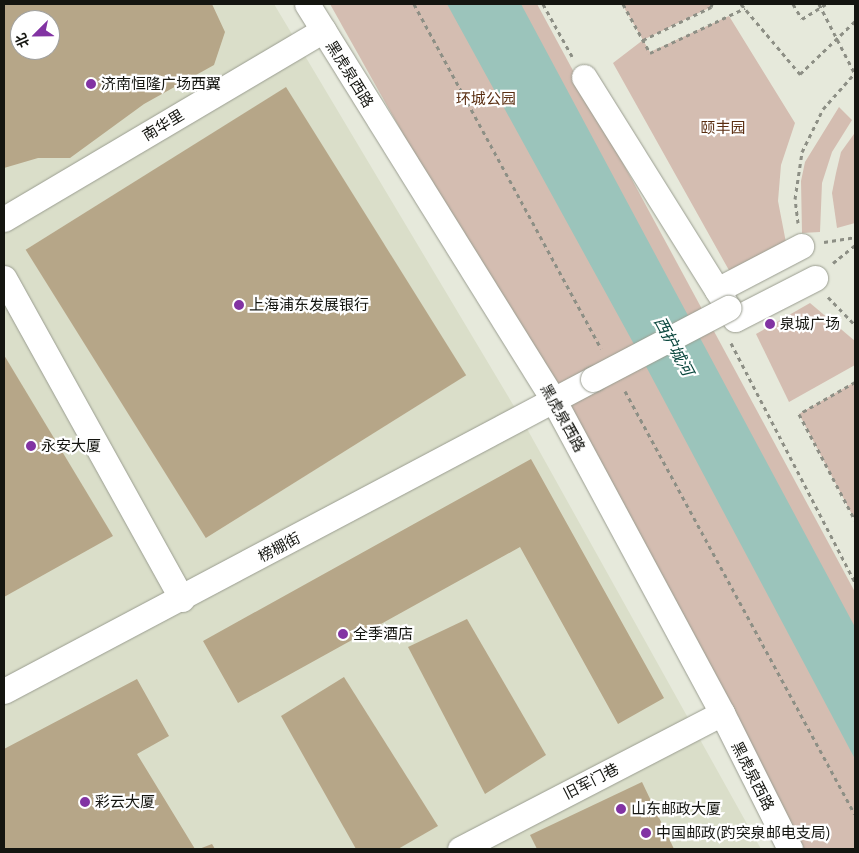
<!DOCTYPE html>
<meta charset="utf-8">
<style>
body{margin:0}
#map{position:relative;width:859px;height:853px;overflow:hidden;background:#e6e9db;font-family:Ubuntu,"Noto Sans SC",sans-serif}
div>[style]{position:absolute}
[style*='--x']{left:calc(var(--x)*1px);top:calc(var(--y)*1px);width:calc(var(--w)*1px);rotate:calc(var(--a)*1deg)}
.built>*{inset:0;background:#dadec9}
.green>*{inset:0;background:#d4bdb1}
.water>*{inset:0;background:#9bc4bb}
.building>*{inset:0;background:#b6a688;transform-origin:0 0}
.path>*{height:3px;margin-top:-1.5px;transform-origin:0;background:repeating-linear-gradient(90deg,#8d8f85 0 4px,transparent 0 8px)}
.roads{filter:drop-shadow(0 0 1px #9a9d90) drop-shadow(0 0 1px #9a9d90)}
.minor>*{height:25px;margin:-12.5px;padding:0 12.5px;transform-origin:12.5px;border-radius:12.5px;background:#fff}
.bridges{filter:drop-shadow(0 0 1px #9a9d90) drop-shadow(0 0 1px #9a9d90)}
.minor-bridge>*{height:25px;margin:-12.5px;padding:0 12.5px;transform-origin:12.5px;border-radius:12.5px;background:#fff}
.dots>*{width:14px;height:14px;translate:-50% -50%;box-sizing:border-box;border:2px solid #fff;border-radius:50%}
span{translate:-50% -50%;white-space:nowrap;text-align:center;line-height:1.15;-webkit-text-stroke:4.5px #fff;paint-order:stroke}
.street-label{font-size:15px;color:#141510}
.poi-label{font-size:15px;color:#141510}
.left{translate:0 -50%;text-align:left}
.park-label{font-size:15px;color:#5a2e11}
.water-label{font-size:16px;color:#0b483f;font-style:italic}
.frame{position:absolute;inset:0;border:5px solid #141510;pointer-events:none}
.north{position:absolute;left:10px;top:10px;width:50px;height:50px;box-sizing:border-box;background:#fff;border:1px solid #a1a19f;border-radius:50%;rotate:247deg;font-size:14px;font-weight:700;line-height:20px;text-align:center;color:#141510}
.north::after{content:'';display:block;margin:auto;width:18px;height:22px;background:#8233a3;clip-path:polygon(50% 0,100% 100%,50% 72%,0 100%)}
</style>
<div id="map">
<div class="built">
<div style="clip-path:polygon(evenodd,4px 4px,274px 4px,521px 418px,761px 849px,4px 849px,4px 4px,20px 20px,50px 20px,50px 50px,20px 50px,20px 20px)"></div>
</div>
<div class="green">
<div style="clip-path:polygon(330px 4px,537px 4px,855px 592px,855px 849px,804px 849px)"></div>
<div style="clip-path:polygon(622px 4px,709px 4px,711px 7px,643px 40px,650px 52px,729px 16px,795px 123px,781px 165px,778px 201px,788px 253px,735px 281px,613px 63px,643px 40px)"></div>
<div style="clip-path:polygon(839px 107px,852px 120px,832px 152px,822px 183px,820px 232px,802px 233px,801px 181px,805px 162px)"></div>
<div style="clip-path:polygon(854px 134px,855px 223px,837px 228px,832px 193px,836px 173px,841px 152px)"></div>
<div style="clip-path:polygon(810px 303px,855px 341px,855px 365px,789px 402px,756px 334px)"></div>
<div style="clip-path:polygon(855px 382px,855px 520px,799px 414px)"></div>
</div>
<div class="water">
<div style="clip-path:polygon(447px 4px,521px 4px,855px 627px,855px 759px,641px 357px)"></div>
</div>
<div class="building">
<div style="clip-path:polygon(evenodd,4px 4px,212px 4px,225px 32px,214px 65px,144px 104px,70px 158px,38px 158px,4px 168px,4px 4px,20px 20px,50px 20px,50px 50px,20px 50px,20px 20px)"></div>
<div style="left:286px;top:87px;width:340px;height:307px;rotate:58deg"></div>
<div style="clip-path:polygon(4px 355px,113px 536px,4px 597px)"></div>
<div style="clip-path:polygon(531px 459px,664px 698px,618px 724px,520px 547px,238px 703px,203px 641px)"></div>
<div style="clip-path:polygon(467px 619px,546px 755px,485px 794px,408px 647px)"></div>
<div style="clip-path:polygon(344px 677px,438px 826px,398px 849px,356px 849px,281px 716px)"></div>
<div style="clip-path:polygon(137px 679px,169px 736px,137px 754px,195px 849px,4px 849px,4px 749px)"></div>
<div style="clip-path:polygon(642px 782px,674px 849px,537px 849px,530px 835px)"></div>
<div style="clip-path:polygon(212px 844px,215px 849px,199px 849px)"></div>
</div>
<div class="path">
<div style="--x:414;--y:4;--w:392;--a:61.5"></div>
<div style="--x:543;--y:4;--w:60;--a:60.9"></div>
<div style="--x:623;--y:4;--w:56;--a:61.1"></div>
<div style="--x:650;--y:53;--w:105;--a:-25.3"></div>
<div style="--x:741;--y:4;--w:92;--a:49.9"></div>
<div style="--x:800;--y:74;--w:76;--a:-43.9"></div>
<div style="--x:793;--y:4;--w:17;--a:59"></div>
<div style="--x:802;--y:19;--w:28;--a:-32"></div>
<div style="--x:819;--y:4;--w:79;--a:62.8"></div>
<div style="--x:643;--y:40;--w:76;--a:-25.9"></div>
<div style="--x:711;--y:7;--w:3;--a:-72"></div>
<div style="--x:798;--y:223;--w:24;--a:-97"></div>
<div style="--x:795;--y:199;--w:48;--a:-81.5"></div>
<div style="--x:802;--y:152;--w:48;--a:-64"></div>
<div style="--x:823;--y:109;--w:48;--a:-48.4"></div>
<div style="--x:824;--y:242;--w:31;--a:-9"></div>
<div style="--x:833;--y:263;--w:28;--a:-39"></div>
<div style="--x:828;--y:297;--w:39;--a:46"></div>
<div style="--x:731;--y:343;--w:269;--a:62.6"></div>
<div style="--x:855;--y:382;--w:64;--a:150.3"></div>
<div style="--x:799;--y:414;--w:120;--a:62.2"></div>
<div style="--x:625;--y:391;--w:481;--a:61.5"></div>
</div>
<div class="roads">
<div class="minor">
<div style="--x:307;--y:4;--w:468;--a:58.1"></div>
<div style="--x:554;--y:401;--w:354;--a:61.7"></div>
<div style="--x:722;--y:713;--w:152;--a:63.4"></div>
<div style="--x:584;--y:77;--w:285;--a:58"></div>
<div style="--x:735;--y:319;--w:90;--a:-27.1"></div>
<div style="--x:4;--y:219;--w:371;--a:-30.6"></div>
<div style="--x:4;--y:278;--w:367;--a:61"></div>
<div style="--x:717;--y:290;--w:95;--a:-27.6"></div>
<div style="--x:4;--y:691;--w:667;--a:-27.91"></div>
<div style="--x:460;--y:849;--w:295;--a:-27.4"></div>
</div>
</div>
<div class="bridges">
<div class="minor-bridge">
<div style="--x:593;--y:379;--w:153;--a:-27.7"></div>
</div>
</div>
<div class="dots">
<div style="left:91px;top:84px;background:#8233a3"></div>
<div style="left:239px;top:305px;background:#8233a3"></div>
<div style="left:770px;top:324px;background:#8233a3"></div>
<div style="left:31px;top:446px;background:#8233a3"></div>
<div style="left:343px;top:634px;background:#8233a3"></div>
<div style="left:85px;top:802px;background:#8233a3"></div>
<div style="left:621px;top:809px;background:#8233a3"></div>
<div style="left:646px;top:833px;background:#8233a3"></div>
</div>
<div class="street-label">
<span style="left:350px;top:74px;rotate:58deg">黑虎泉西路</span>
<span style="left:163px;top:125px;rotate:-31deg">南华里</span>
<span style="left:563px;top:418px;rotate:61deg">黑虎泉西路</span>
<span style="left:279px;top:547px;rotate:-28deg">榜棚街</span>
<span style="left:753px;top:776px;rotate:63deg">黑虎泉西路</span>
<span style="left:591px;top:781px;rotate:-27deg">旧军门巷</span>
</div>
<div class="poi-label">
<span class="left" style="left:101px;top:84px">济南恒隆广场西翼</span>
<span class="left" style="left:249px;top:305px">上海浦东发展银行</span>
<span class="left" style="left:780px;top:324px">泉城广场</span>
<span class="left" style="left:41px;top:446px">永安大厦</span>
<span class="left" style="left:353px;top:634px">全季酒店</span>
<span class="left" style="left:95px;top:802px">彩云大厦</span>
<span class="left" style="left:631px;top:809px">山东邮政大厦</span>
<span class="left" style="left:656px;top:833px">中国邮政(趵突泉邮电支局)</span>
</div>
<div class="park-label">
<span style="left:486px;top:99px">环城公园</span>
<span style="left:723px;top:128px">颐丰园</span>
</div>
<div class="water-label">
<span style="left:674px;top:346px;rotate:62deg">西护城河</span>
</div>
<div class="frame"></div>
<div class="north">北</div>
</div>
